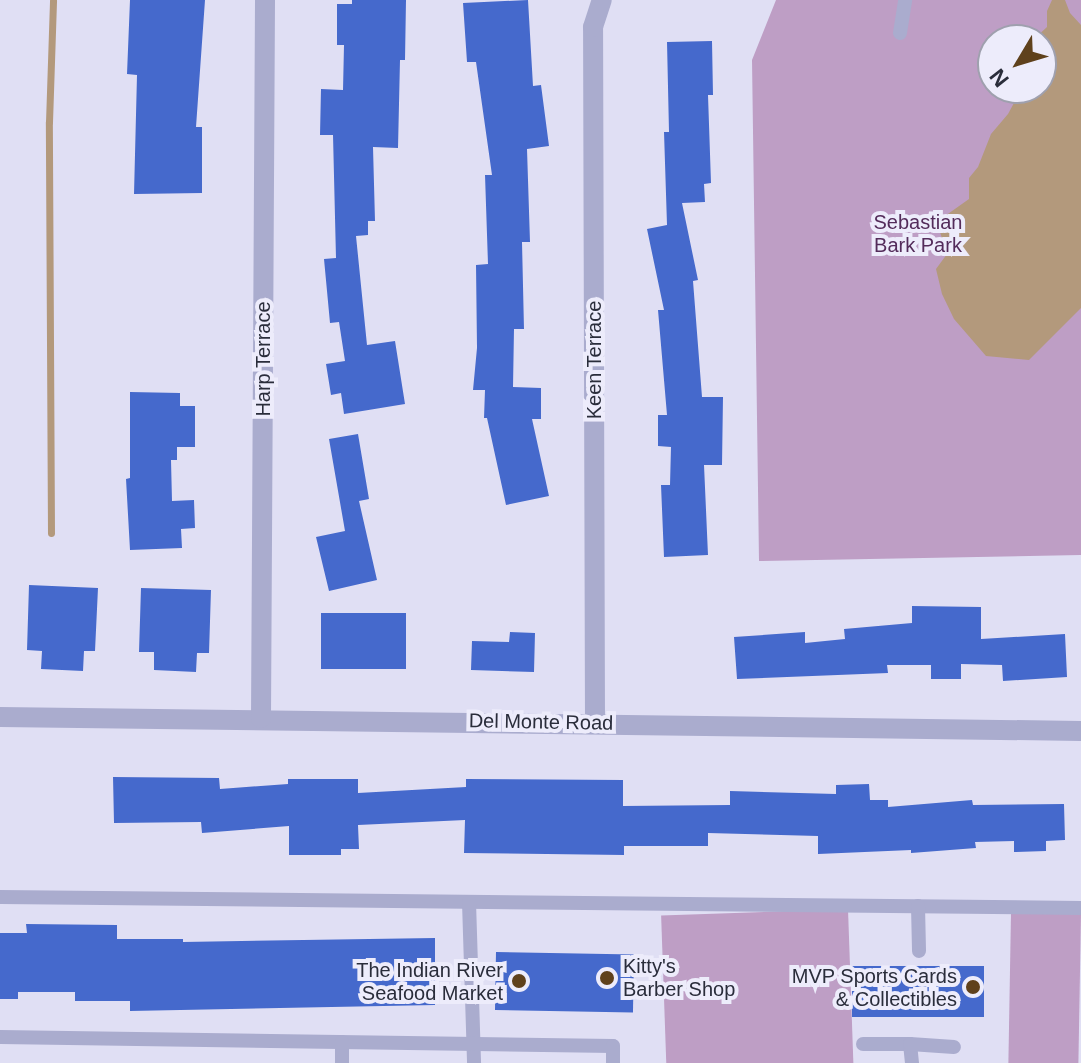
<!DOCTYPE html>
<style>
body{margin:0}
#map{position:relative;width:1081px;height:1063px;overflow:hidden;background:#e0dff4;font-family:Helvetica,sans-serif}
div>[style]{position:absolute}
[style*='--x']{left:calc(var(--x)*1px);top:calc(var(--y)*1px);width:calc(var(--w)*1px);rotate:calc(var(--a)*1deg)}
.green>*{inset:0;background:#be9ec5;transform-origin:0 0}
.water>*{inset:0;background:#b3997c}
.stream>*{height:7px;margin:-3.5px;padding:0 3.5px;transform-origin:3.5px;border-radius:3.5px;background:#b3997c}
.building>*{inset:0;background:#4569cc;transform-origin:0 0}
.lane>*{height:14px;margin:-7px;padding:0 7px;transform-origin:7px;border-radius:7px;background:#aaacce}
.street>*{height:20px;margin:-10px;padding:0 10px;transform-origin:10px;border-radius:10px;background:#aaacce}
.dots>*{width:22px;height:22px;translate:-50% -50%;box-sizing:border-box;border:4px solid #edecfb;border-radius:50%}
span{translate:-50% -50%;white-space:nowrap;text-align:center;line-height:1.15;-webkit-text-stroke:8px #edecfb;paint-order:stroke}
.park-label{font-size:20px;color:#542c5b}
.street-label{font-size:20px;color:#2a2d3b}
.poi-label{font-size:20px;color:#2a2d3b}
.left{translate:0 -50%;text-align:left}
.right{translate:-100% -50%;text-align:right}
.north{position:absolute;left:977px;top:24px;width:80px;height:80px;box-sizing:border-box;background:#edecfb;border:2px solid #9fa0ae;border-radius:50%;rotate:232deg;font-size:22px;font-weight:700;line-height:32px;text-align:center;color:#2a2d3b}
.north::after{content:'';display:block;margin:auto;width:28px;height:36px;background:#5f411c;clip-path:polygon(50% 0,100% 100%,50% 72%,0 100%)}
</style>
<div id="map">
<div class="green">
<div style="clip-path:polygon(evenodd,776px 0,1081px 0,1081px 555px,759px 561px,752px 60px,776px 0,993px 40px,1041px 40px,1041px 88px,993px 88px,993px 40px)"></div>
<div style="left:848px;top:909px;width:154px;height:187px;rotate:88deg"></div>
<div style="left:1011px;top:913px;width:70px;height:150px;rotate:1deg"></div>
</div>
<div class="water">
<div style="clip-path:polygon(1052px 0,1065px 0,1070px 13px,1081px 25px,1081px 308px,1029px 360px,986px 356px,954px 319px,942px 294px,936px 269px,947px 254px,940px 232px,945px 216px,969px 199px,969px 178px,978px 167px,991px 134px,1008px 114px,1022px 88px,1041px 88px,1041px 40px,1033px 40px,1047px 27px,1047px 11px)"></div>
</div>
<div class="stream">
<div style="--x:51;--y:533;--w:411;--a:-90.3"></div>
<div style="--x:49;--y:122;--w:122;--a:-88.1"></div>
</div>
<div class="building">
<div style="clip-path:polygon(130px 0,205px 0,196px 127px,202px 127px,202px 193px,134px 194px,137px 75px,127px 74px)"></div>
<div style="clip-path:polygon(352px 0,406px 0,405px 60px,400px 60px,398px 148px,373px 147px,375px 221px,368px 221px,368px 235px,356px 236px,367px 345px,395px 341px,405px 404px,344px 414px,341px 393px,331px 395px,326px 364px,345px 361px,339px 322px,330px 323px,324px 259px,336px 258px,333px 135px,320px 135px,321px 89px,343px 90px,344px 45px,337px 45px,337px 4px,352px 4px)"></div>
<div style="clip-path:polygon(528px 0,533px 86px,541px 85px,549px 146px,527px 149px,530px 242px,522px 242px,524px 329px,514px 329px,513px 387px,541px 388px,541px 419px,532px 419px,549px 496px,506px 505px,487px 418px,484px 418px,485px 390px,473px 390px,477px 348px,476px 265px,488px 264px,485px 175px,492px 175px,476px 62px,467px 62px,463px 3px)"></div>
<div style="clip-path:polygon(712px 41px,713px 95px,708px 95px,711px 183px,704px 184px,705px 202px,682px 203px,698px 280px,693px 281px,702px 397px,723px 397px,722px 465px,704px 465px,708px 555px,664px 557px,661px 485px,670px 485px,671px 447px,658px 446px,658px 415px,667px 415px,658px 310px,664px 310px,647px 229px,667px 225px,664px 132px,669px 132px,667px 42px)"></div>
<div style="clip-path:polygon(130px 392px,180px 393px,180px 406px,195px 406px,195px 447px,177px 447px,177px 460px,171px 460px,172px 501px,194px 500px,195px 528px,181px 529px,182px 548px,130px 550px,126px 479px,130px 478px)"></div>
<div style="clip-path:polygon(358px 434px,369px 499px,359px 501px,377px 580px,329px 591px,316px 537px,345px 531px,329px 439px)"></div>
<div style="clip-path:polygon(29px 585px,98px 588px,95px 651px,84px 651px,83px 671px,41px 669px,42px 651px,27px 650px)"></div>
<div style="clip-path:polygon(141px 588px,211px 590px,209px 653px,197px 653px,196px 672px,154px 670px,154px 652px,139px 652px)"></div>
<div style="clip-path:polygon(912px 606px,981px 607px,981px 639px,1065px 634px,1067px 677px,1003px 681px,1002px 665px,961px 664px,961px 679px,931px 679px,931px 665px,887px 665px,888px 673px,737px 679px,734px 637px,805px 632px,805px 643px,845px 639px,844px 629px,912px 623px)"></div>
<div style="left:321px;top:613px;width:85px;height:56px"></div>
<div style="clip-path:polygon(510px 632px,535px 633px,534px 672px,471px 670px,472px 641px,509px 642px)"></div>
<div style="clip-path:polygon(113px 777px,219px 778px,220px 789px,288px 784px,288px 779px,358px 779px,358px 793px,466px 787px,466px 779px,623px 780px,623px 806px,730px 805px,730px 791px,836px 794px,836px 785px,869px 784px,870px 800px,888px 800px,888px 807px,972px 800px,973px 805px,1064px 804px,1065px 840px,1046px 841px,1046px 851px,1014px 852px,1014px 841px,975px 842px,976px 848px,911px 853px,911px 850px,818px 854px,818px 836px,708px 833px,708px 846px,624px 846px,624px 855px,464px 853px,465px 820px,358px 825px,359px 849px,341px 849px,341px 855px,289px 855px,289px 826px,202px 833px,201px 822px,114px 823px)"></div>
<div style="clip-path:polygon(26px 924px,117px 925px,117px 939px,183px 939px,183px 942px,435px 938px,435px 1005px,130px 1011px,130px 1001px,75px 1001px,75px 992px,18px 992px,18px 999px,0 999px,0 933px,27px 933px)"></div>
<div style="left:496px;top:952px;width:138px;height:58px;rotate:1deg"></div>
<div style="left:984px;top:966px;width:51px;height:132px;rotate:90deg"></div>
</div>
<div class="lane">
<div style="--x:900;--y:33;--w:33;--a:-81"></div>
<div style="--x:0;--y:897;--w:1081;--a:0.58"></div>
<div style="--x:469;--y:902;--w:161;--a:88.2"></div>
<div style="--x:918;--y:906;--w:45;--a:88.7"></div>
<div style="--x:0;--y:1037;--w:613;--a:0.84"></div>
<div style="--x:613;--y:1046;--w:17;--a:90"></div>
<div style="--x:342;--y:1042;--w:21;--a:90"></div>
<div style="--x:863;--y:1044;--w:47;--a:0"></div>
<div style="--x:912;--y:1063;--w:19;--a:-96"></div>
<div style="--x:910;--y:1044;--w:44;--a:3.9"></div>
</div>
<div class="street">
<div style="--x:0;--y:717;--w:1081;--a:0.74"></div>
<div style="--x:261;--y:718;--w:718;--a:-89.68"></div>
<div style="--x:595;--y:722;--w:695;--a:-90.16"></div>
<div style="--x:593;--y:27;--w:28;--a:-72"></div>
</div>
<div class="dots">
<div style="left:607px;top:978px;background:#5f411c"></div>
<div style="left:519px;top:981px;background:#5f411c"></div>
<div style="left:973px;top:987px;background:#5f411c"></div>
</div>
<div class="park-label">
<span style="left:918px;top:234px">Sebastian<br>Bark Park</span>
</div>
<div class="street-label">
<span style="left:263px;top:359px;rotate:-90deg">Harp Terrace</span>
<span style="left:594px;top:360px;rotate:-90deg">Keen Terrace</span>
<span style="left:541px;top:722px;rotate:1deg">Del Monte Road</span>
</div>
<div class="poi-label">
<span class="left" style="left:623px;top:978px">Kitty's<br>Barber Shop</span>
<span class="right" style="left:503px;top:982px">The Indian River<br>Seafood Market</span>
<span class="right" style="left:957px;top:988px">MVP Sports Cards<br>&amp; Collectibles</span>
</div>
<div class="north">N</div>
</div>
